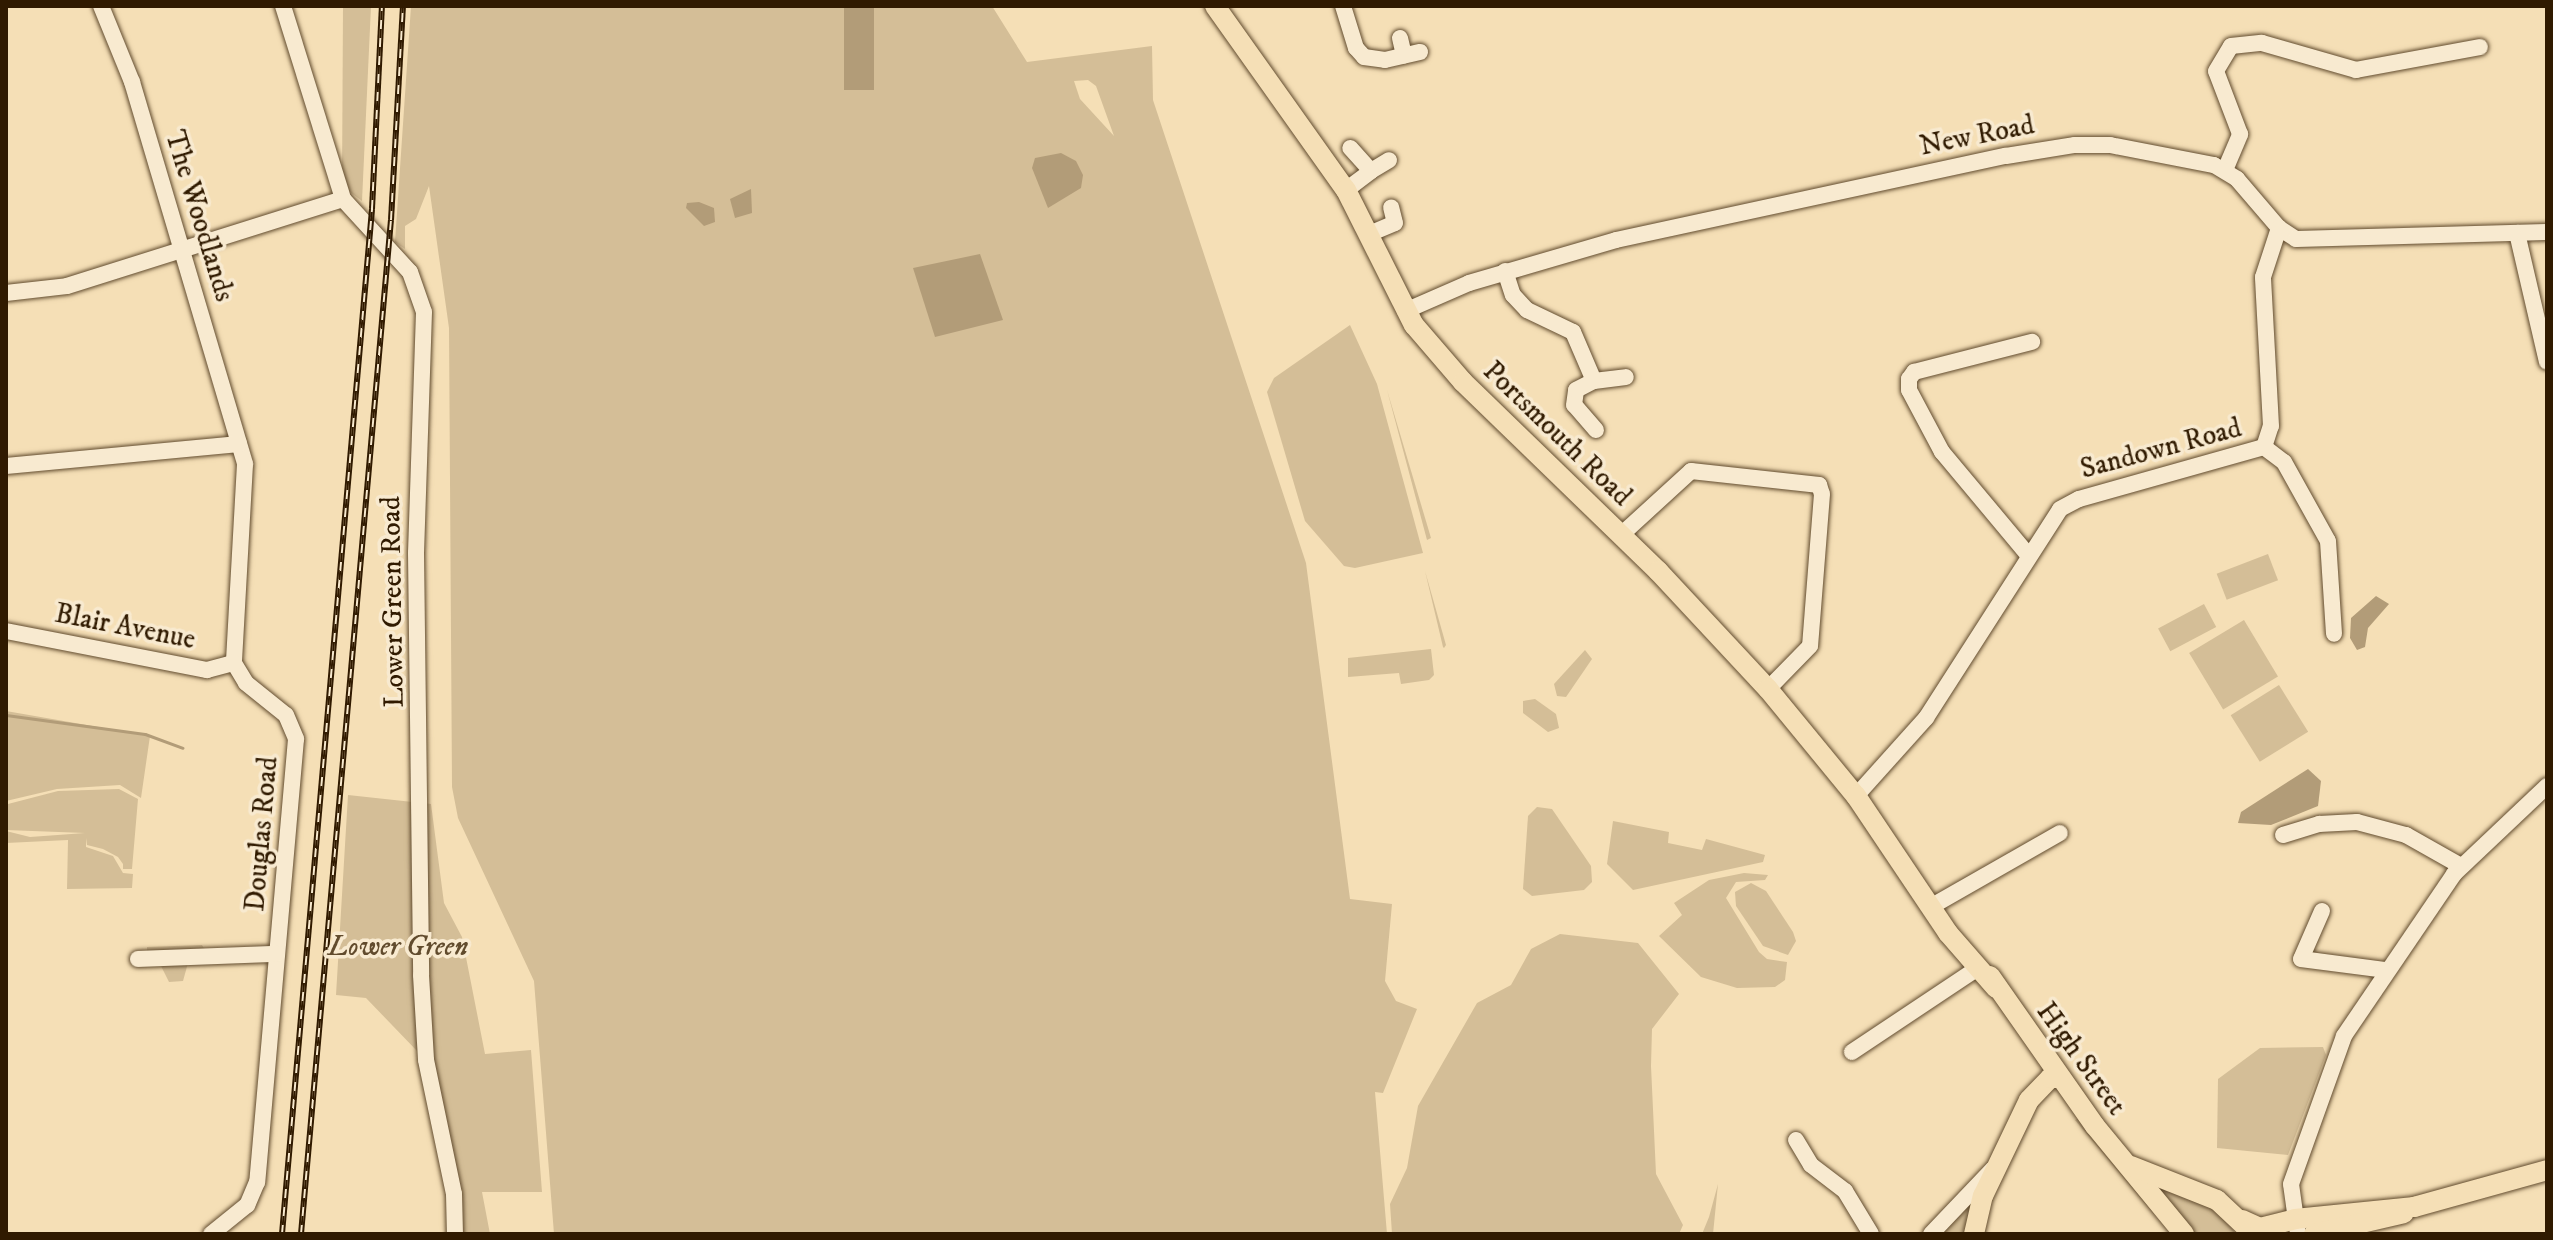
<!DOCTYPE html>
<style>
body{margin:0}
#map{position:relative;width:2553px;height:1240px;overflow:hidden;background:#f5dfb6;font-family:"IM FELL DW Pica",serif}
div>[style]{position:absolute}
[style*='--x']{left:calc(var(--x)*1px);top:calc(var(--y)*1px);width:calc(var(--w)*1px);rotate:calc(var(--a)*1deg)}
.green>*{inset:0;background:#d4be97;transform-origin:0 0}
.water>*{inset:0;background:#b29c78;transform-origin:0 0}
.stream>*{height:3px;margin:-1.5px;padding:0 1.5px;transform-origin:1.5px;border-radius:1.5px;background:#b29c78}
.roads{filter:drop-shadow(0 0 2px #614b2e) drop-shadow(0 0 2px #614b2e)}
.minor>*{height:16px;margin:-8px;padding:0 8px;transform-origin:8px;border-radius:8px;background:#f8ead0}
.major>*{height:20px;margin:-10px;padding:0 10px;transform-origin:10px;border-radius:10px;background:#f5dfb6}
.rail>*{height:6px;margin-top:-3px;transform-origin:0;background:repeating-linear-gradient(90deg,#f8ead0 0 9px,#301a00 0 18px);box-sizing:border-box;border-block:2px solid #301a00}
span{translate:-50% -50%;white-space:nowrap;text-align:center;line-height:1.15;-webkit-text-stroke:7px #f8ead0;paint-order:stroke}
.street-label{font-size:28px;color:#301a00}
.park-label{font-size:28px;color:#614b2d;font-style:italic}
.frame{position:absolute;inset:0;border:8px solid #301a00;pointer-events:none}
</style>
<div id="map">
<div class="green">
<div style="clip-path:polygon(343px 6px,371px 6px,362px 201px,342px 186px)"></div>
<div style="clip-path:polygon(evenodd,411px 6px,992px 6px,1027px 62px,1152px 46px,1153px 100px,1306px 563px,1350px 899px,1392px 904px,1385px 981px,1396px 1001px,1417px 1009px,1383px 1093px,1375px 1092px,1387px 1234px,554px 1234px,534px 981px,458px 818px,452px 787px,449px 328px,429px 186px,416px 219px,405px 226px,405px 249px,395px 242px,411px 6px,1088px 80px,1096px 86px,1114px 136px,1080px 99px,1074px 81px,1088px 80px)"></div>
<div style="clip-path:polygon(1350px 325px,1377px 384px,1423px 553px,1355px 568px,1344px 566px,1305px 521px,1267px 392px,1274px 378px)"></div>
<div style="clip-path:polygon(1387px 390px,1431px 538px,1427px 540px)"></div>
<div style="left:2268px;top:554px;width:28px;height:55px;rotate:69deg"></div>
<div style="clip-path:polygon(1425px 571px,1446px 645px,1444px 648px,1443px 647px)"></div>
<div style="left:2204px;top:604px;width:26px;height:52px;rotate:62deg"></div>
<div style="left:2244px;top:620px;width:66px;height:64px;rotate:59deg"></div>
<div style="clip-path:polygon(1431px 649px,1434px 675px,1429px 680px,1401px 684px,1399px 673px,1348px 677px,1348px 658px)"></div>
<div style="clip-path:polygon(1585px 650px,1592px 659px,1566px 697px,1557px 696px,1554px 684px)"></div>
<div style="left:2279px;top:685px;width:55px;height:57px;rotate:58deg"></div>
<div style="clip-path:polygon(1535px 699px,1556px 714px,1559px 728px,1548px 732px,1523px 713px,1523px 701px)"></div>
<div style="clip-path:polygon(6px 711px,150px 736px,141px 798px,120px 785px,57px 789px,6px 801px)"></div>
<div style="clip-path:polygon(119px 789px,138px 799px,132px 869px,123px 869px,123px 864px,118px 857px,103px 849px,87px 845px,86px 838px,86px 847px,113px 856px,123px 873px,133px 874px,132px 888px,67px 889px,68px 840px,6px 843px,6px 831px,30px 837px,85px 833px,6px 830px,8px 804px,58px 791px)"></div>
<div style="clip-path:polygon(348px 795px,431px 804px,444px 903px,462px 937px,485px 1054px,531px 1050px,542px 1192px,482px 1192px,490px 1234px,462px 1234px,418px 1052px,366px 998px,336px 995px)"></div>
<div style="clip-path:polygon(1537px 807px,1552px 809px,1591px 866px,1592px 882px,1584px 890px,1532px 896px,1523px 889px,1528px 816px)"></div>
<div style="clip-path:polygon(1613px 821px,1669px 832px,1668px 843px,1702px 850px,1706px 839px,1765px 855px,1763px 862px,1633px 890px,1607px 864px)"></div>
<div style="clip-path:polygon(1744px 873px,1768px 875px,1765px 880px,1736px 882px,1726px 898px,1759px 952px,1767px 959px,1787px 962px,1785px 980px,1775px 987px,1737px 988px,1701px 977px,1659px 936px,1682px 915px,1674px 903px,1709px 880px)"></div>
<div style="clip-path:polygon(1751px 883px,1766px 891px,1793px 932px,1796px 941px,1788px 955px,1763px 946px,1736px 906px,1735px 892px)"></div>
<div style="clip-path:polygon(1560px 934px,1638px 943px,1679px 994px,1652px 1029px,1651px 1066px,1656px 1174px,1683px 1225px,1679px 1234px,1392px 1234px,1390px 1204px,1407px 1168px,1418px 1106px,1477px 1003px,1511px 985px,1531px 949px)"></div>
<div style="clip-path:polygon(202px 945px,205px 950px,188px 963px,183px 981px,169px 982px,160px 964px,147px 955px,147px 947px)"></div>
<div style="clip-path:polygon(2323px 1047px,2326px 1055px,2288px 1155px,2217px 1148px,2218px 1079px,2260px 1048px)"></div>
<div style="clip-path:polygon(2079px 1118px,2154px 1211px,2154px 1214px,2075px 1120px)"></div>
<div style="clip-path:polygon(1984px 1181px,1968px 1234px,1936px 1234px)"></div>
<div style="clip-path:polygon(1718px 1184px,1713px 1234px,1702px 1234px,1709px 1217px)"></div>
<div style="clip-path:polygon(2162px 1187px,2220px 1212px,2236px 1234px,2196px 1234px,2158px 1193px)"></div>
</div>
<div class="water">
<div style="left:844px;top:6px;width:30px;height:84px"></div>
<div style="clip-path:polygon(1061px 153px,1076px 161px,1083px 175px,1081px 188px,1048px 208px,1032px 168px,1035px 158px)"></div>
<div style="clip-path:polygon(751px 189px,752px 213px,735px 218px,730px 199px)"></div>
<div style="clip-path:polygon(699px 202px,714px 208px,715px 222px,704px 226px,686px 208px,687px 203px)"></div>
<div style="clip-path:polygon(980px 254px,1003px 320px,935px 337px,913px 268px)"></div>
<div style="clip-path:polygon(2376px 596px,2389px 604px,2368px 628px,2365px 647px,2357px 650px,2350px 638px,2351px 618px)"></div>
<div style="clip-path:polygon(2308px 769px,2321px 781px,2318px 806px,2271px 825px,2238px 823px,2241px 812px)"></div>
</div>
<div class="stream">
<div style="--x:6;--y:715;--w:140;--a:7.8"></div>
<div style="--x:145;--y:734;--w:40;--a:20.2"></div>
</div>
<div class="roads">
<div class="minor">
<div style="--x:101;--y:6;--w:82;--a:67.8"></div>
<div style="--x:132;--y:82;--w:398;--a:73.5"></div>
<div style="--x:245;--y:464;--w:199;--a:93.2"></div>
<div style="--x:234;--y:663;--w:23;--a:59"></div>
<div style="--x:246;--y:683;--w:51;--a:38.7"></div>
<div style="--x:286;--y:715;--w:26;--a:67"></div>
<div style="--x:296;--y:739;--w:445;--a:95"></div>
<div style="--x:257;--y:1182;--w:25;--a:113"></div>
<div style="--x:247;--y:1205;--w:46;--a:141.1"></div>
<div style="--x:283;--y:6;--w:202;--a:72.7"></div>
<div style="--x:343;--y:199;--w:99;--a:47.5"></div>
<div style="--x:410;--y:272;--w:42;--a:70.7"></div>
<div style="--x:424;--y:312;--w:241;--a:91.9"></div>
<div style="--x:416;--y:553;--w:422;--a:89.3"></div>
<div style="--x:421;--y:975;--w:85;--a:86.6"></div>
<div style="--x:426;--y:1060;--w:137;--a:78.2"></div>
<div style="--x:454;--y:1194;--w:40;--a:88.6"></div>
<div style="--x:1343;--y:6;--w:44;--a:72.8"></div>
<div style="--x:1356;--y:48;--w:12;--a:48"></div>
<div style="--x:1364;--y:57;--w:21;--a:8"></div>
<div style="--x:1385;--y:60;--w:36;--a:-13"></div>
<div style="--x:1400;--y:38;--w:18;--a:77"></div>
<div style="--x:2225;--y:170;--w:39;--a:-67"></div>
<div style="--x:2240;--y:134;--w:67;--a:-110.9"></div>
<div style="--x:2216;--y:71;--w:29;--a:-59"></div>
<div style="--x:2231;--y:46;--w:31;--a:-6"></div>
<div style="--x:2262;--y:43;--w:98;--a:16"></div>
<div style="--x:2356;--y:70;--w:126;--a:-10.5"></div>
<div style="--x:1371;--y:171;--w:21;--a:-31"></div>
<div style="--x:1346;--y:190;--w:31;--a:-37"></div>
<div style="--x:1371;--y:171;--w:31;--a:-132"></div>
<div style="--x:2517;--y:233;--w:132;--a:76.9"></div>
<div style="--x:1369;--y:234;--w:28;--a:-23"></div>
<div style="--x:1395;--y:223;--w:16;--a:-104"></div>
<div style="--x:1505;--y:271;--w:25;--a:72"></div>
<div style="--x:1513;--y:295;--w:21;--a:47"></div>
<div style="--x:1527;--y:310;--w:51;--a:25.6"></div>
<div style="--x:1573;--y:332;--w:53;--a:66.8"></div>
<div style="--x:6;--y:293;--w:61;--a:-6.5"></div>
<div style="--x:67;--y:286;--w:289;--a:-17.5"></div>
<div style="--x:1405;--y:311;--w:70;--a:-23.6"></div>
<div style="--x:1469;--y:283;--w:153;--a:-16.3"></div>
<div style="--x:1616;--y:240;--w:399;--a:-12.2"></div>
<div style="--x:2006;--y:156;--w:70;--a:-9.1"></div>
<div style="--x:2075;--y:145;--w:35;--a:0"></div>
<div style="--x:2110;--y:145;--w:106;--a:10.9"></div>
<div style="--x:2214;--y:165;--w:27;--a:31"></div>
<div style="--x:2237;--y:179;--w:65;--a:49.4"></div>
<div style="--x:2279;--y:228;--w:20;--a:33"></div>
<div style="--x:2296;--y:239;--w:251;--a:-1.6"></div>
<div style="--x:1596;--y:430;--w:33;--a:-131"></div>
<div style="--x:1574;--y:405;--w:15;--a:-82"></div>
<div style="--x:1576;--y:390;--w:20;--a:-27"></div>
<div style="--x:1594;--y:381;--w:32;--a:-7"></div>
<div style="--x:2264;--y:447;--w:25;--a:37"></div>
<div style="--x:2284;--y:462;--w:90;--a:60.9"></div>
<div style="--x:2328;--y:541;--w:93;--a:86.3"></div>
<div style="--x:6;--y:466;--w:234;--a:-5.4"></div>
<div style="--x:1621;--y:535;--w:95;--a:-42.4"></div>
<div style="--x:1691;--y:471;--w:129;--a:6.2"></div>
<div style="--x:1819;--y:485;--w:9;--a:72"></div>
<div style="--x:1822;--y:494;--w:152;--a:94.5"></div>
<div style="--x:1810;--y:646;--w:60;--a:134.3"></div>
<div style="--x:2029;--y:556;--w:136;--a:-129.9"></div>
<div style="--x:1942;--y:452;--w:70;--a:-118"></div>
<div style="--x:1909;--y:390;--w:11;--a:-90"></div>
<div style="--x:1909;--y:379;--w:9;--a:-54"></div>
<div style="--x:1914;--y:372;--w:122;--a:-14.3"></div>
<div style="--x:6;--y:631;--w:205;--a:11"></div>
<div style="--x:207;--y:670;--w:28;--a:-15"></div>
<div style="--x:1856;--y:796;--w:105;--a:-48.1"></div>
<div style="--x:1926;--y:718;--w:248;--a:-57.3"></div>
<div style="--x:2060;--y:509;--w:21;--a:-28"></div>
<div style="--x:2079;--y:499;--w:192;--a:-15.7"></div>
<div style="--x:2264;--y:447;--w:22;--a:-72"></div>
<div style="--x:2271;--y:426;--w:149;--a:-93.1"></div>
<div style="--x:2263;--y:277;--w:52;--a:-71.9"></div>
<div style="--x:2283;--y:835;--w:38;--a:-17"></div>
<div style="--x:2319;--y:824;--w:38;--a:-3"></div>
<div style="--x:2357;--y:822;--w:51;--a:14.9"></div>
<div style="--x:2406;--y:835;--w:63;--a:29.4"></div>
<div style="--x:1939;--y:902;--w:139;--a:-29.7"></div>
<div style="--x:2322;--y:911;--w:52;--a:113.6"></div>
<div style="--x:2301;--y:959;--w:86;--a:7.4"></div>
<div style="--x:138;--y:959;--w:139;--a:-2.1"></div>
<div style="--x:1852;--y:1052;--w:148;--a:-33.7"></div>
<div style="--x:1796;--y:1140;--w:29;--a:59"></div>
<div style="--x:1811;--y:1165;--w:43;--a:37.4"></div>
<div style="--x:1845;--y:1191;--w:50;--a:58.8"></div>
<div style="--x:1931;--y:1234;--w:90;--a:-46.4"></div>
<div style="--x:2298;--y:1234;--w:50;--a:-98"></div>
<div style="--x:2291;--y:1184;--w:157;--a:-70.3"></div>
<div style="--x:2344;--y:1036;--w:196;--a:-55.8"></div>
<div style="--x:2454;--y:874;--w:128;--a:-43.4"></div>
</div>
<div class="major">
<div style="--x:1215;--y:6;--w:226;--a:54.6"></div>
<div style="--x:1346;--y:190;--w:151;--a:63.3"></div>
<div style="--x:1414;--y:325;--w:75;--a:49.3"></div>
<div style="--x:1463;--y:382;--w:272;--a:44.1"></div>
<div style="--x:1658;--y:571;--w:161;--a:47"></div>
<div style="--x:1768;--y:689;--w:139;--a:50.6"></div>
<div style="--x:1856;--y:796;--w:165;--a:56.1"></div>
<div style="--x:1948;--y:933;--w:73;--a:48.9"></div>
<div style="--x:1990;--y:976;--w:183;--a:55"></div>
<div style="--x:2095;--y:1126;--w:140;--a:50.5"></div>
<div style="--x:2131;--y:1166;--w:92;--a:21.6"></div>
<div style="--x:2217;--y:1200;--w:42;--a:43.1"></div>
<div style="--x:2242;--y:1220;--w:20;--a:24"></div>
<div style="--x:2260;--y:1228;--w:36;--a:-14"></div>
<div style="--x:2295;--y:1219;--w:120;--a:-5.8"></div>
<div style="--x:2414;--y:1207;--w:138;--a:-15.5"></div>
<div style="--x:1974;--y:1234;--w:39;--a:-77"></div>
<div style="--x:1983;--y:1196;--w:106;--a:-64.4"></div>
<div style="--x:2029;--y:1100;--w:30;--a:-46"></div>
<div style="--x:2050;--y:1078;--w:10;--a:0"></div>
<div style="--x:2314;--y:1234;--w:92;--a:-13.1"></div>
</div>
</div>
<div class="rail">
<div style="--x:282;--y:1234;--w:1029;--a:-84.98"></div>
<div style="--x:372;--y:209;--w:203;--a:-87.2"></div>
<div style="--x:301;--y:1234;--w:1018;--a:-84.93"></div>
<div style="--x:391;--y:220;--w:214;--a:-86.8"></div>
</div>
<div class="street-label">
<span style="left:1977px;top:136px;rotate:-11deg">New Road</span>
<span style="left:199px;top:216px;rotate:73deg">The Woodlands</span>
<span style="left:1557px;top:434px;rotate:44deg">Portsmouth Road</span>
<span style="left:2161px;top:449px;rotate:-15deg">Sandown Road</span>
<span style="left:393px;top:602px;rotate:-91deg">Lower Green Road</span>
<span style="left:125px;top:627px;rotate:11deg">Blair Avenue</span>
<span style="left:262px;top:834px;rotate:-85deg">Douglas Road</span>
<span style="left:2081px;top:1059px;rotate:54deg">High Street</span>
</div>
<div class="park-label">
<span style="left:398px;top:947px">Lower Green</span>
</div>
<div class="frame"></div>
</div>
